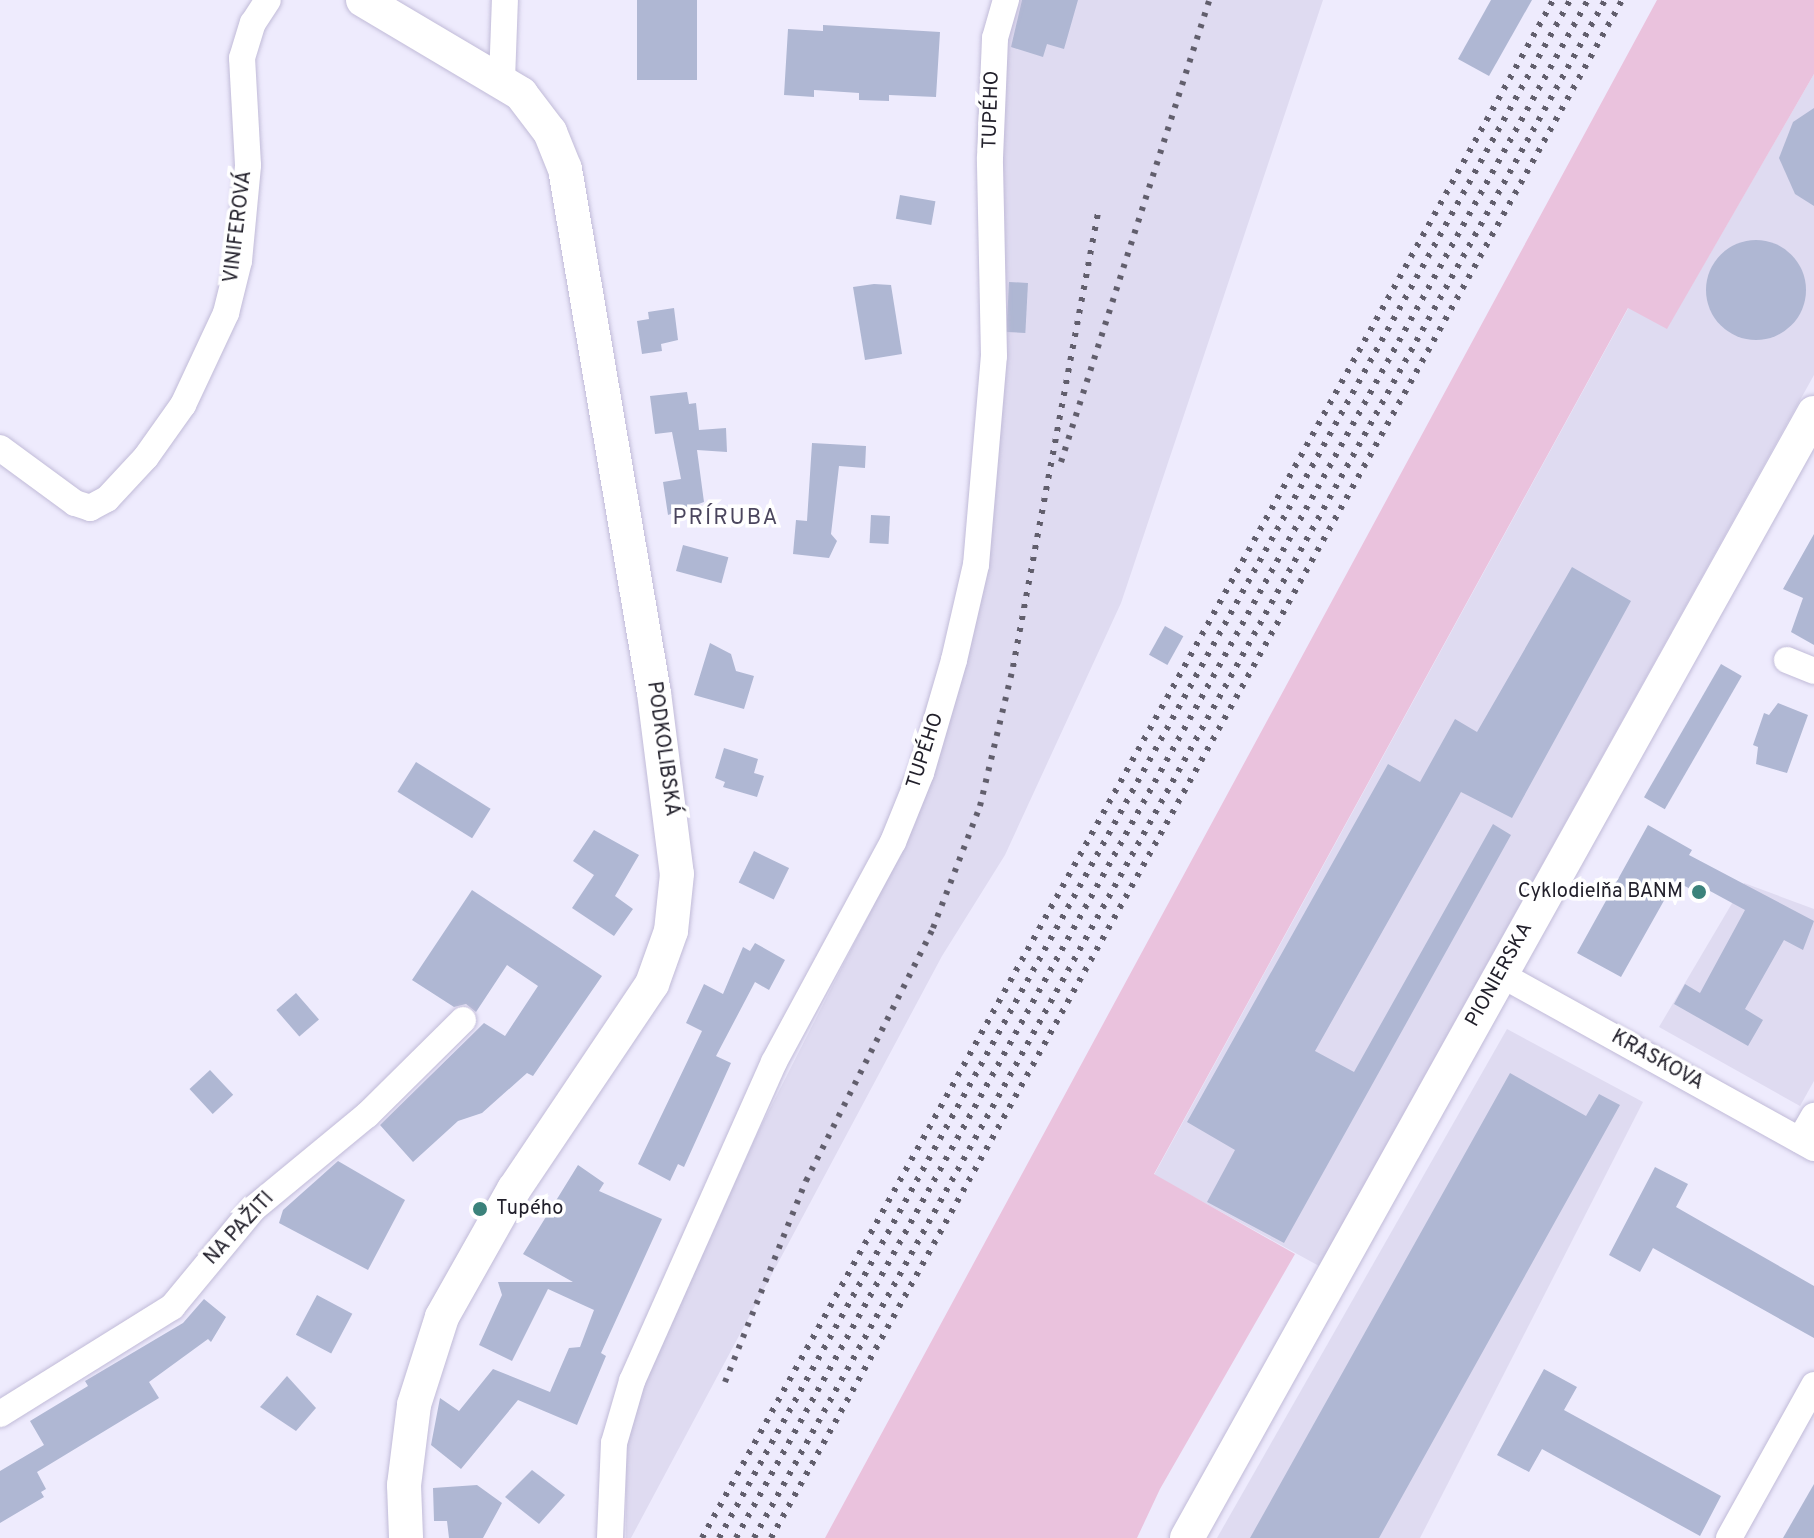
<!DOCTYPE html>
<meta charset="utf-8">
<style>
body{margin:0}
#map{position:relative;width:1814px;height:1538px;overflow:hidden;background:#eeebfd;font-family:Overpass,sans-serif}
div>[style]{position:absolute}
[style*='--x']{left:calc(var(--x)*1px);top:calc(var(--y)*1px);width:calc(var(--w)*1px);rotate:calc(var(--a)*1deg)}
.built>*{inset:0;background:#dfdbf1}
.green>*{inset:0;background:#eac2dd}
.building>*{inset:0;background:#afb7d3;transform-origin:0 0}
.round{border-radius:50%}
.roads{filter:drop-shadow(0 0 2px #c1bbd8) drop-shadow(0 0 2px #c1bbd8)}
.minor>*{height:26px;margin:-13px;padding:0 13px;transform-origin:13px;border-radius:13px;background:#fff}
.tertiary>*{height:34px;margin:-17px;padding:0 17px;transform-origin:17px;border-radius:17px;background:#fff}
.rail>*{height:6px;margin-top:-3px;transform-origin:0;background:repeating-linear-gradient(90deg,#615e6c 0 4px,transparent 0 12px)}
.dots>*{width:22px;height:22px;translate:-50% -50%;box-sizing:border-box;border:4px solid #fff;border-radius:50%}
span{translate:-50% -50%;white-space:nowrap;text-align:center;line-height:1.15;-webkit-text-stroke:7px #fff;paint-order:stroke}
.street-label{font-size:20px;color:#22202b}
.poi-label{font-size:20px;color:#22202b}
.right{translate:-100% -50%;text-align:right}
.left{translate:0 -50%;text-align:left}
.neighbourhood-label{font-size:22px;color:#4b465e;letter-spacing:2px}
</style>
<div id="map">
<div class="built">
<div style="clip-path:polygon(1016px 0,1323px 0,1121px 603px,1005px 855px,942px 956px,631px 1538px,626px 1538px,626px 1425px,756px 1136px,915px 824px,939px 747px,1006px 332px,1001px 217px,1005px 52px)"></div>
<div style="clip-path:polygon(1814px 74px,1814px 375px,1319px 1266px,1154px 1175px,1629px 307px,1667px 328px)"></div>
<div style="clip-path:polygon(1744px 883px,1814px 909px,1814px 1081px,1800px 1106px,1659px 1027px)"></div>
<div style="clip-path:polygon(1507px 1029px,1643px 1102px,1420px 1538px,1217px 1538px)"></div>
</div>
<div class="green">
<div style="clip-path:polygon(1657px 0,1814px 0,1814px 74px,1667px 329px,1628px 308px,1154px 1174px,1295px 1254px,1160px 1489px,1137px 1538px,825px 1538px)"></div>
</div>
<div class="building">
<div style="left:637px;top:0;width:60px;height:80px"></div>
<div style="clip-path:polygon(1022px 0,1078px 0,1064px 49px,1047px 44px,1043px 57px,1011px 47px)"></div>
<div style="clip-path:polygon(1491px 0,1532px 0,1489px 76px,1458px 59px)"></div>
<div style="clip-path:polygon(823px 25px,940px 32px,936px 97px,889px 95px,889px 101px,859px 100px,859px 93px,814px 90px,814px 97px,784px 95px,788px 29px,823px 31px)"></div>
<div style="clip-path:polygon(1814px 108px,1814px 206px,1795px 194px,1779px 158px,1793px 122px)"></div>
<div style="left:900px;top:195px;width:36px;height:24px;rotate:10deg"></div>
<div class="round" style="left:1706px;top:240px;width:100px;height:100px"></div>
<div style="left:1009px;top:282px;width:19px;height:50px;rotate:3deg"></div>
<div style="clip-path:polygon(874px 284px,891px 285px,902px 354px,865px 360px,853px 287px)"></div>
<div style="clip-path:polygon(674px 308px,678px 340px,661px 344px,662px 351px,642px 354px,637px 321px,649px 319px,648px 312px)"></div>
<div style="clip-path:polygon(687px 392px,689px 404px,696px 403px,699px 430px,726px 428px,727px 452px,697px 450px,704px 502px,668px 515px,663px 482px,681px 479px,672px 432px,655px 434px,650px 396px)"></div>
<div style="clip-path:polygon(812px 443px,866px 446px,865px 468px,839px 466px,831px 534px,837px 541px,829px 558px,793px 554px,796px 520px,807px 521px)"></div>
<div style="left:871px;top:515px;width:19px;height:28px;rotate:3deg"></div>
<div style="clip-path:polygon(1814px 534px,1814px 645px,1791px 632px,1803px 598px,1783px 589px)"></div>
<div style="left:683px;top:545px;width:47px;height:27px;rotate:15deg"></div>
<div style="clip-path:polygon(1572px 567px,1631px 601px,1512px 818px,1461px 792px,1315px 1051px,1354px 1072px,1493px 824px,1511px 835px,1284px 1243px,1207px 1202px,1235px 1150px,1187px 1122px,1388px 764px,1420px 782px,1455px 719px,1477px 732px)"></div>
<div style="left:1165px;top:626px;width:21px;height:33px;rotate:29deg"></div>
<div style="clip-path:polygon(710px 643px,731px 654px,736px 671px,754px 676px,744px 709px,694px 695px)"></div>
<div style="left:1721px;top:664px;width:24px;height:154px;rotate:30deg"></div>
<div style="clip-path:polygon(1778px 703px,1808px 715px,1787px 773px,1756px 764px,1758px 747px,1753px 745px,1764px 713px,1769px 715px)"></div>
<div style="clip-path:polygon(724px 748px,758px 759px,754px 773px,764px 776px,757px 797px,723px 787px,725px 782px,715px 778px)"></div>
<div style="left:416px;top:762px;width:88px;height:35px;rotate:32deg"></div>
<div style="clip-path:polygon(1648px 825px,1692px 850px,1689px 855px,1814px 921px,1803px 950px,1784px 940px,1745px 1009px,1763px 1020px,1748px 1046px,1674px 1004px,1685px 984px,1700px 993px,1745px 910px,1710px 891px,1706px 897px,1675px 881px,1621px 977px,1577px 953px)"></div>
<div style="clip-path:polygon(594px 830px,639px 855px,615px 896px,633px 909px,614px 936px,572px 908px,594px 875px,573px 861px)"></div>
<div style="left:754px;top:851px;width:39px;height:35px;rotate:26deg"></div>
<div style="clip-path:polygon(472px 890px,602px 976px,533px 1076px,527px 1073px,482px 1113px,458px 1121px,413px 1162px,380px 1125px,484px 1023px,505px 1036px,538px 986px,507px 965px,476px 1012px,466px 1004px,454px 1007px,412px 980px)"></div>
<div style="clip-path:polygon(755px 943px,785px 960px,769px 990px,755px 982px,716px 1056px,731px 1063px,684px 1167px,678px 1164px,670px 1181px,638px 1164px,702px 1031px,686px 1023px,704px 984px,723px 994px,743px 947px,750px 951px)"></div>
<div style="left:296px;top:993px;width:35px;height:26px;rotate:49deg"></div>
<div style="left:210px;top:1070px;width:34px;height:28px;rotate:47deg"></div>
<div style="clip-path:polygon(1510px 1073px,1586px 1116px,1599px 1094px,1620px 1105px,1379px 1538px,1250px 1538px)"></div>
<div style="clip-path:polygon(338px 1161px,405px 1200px,368px 1270px,279px 1223px,283px 1210px)"></div>
<div style="clip-path:polygon(578px 1165px,604px 1183px,599px 1191px,662px 1219px,601px 1353px,606px 1356px,577px 1425px,518px 1400px,461px 1469px,431px 1445px,440px 1398px,459px 1411px,493px 1369px,550px 1392px,569px 1348px,580px 1347px,594px 1310px,548px 1289px,512px 1361px,479px 1345px,502px 1295px,498px 1282px,573px 1282px,523px 1254px)"></div>
<div style="clip-path:polygon(1655px 1167px,1688px 1184px,1676px 1207px,1814px 1286px,1814px 1338px,1653px 1248px,1640px 1272px,1609px 1255px)"></div>
<div style="left:317px;top:1295px;width:40px;height:45px;rotate:28deg"></div>
<div style="clip-path:polygon(204px 1299px,226px 1317px,211px 1342px,208px 1339px,149px 1382px,159px 1398px,37px 1472px,46px 1489px,41px 1492px,44px 1497px,0 1523px,0 1471px,44px 1445px,30px 1421px,88px 1386px,85px 1381px,183px 1323px)"></div>
<div style="clip-path:polygon(1544px 1369px,1577px 1387px,1564px 1410px,1721px 1496px,1700px 1536px,1542px 1449px,1529px 1472px,1497px 1455px)"></div>
<div style="clip-path:polygon(287px 1376px,316px 1408px,296px 1431px,260px 1407px)"></div>
<div style="clip-path:polygon(532px 1470px,565px 1495px,539px 1524px,505px 1497px)"></div>
<div style="clip-path:polygon(1814px 1484px,1814px 1538px,1783px 1538px)"></div>
<div style="clip-path:polygon(477px 1485px,502px 1503px,483px 1538px,449px 1538px,447px 1521px,434px 1521px,433px 1488px)"></div>
</div>
<div class="roads">
<div class="minor">
<div style="--x:502;--y:80;--w:80;--a:-87.9"></div>
<div style="--x:0;--y:448;--w:93;--a:36.3"></div>
<div style="--x:75;--y:503;--w:16;--a:18"></div>
<div style="--x:90;--y:508;--w:19;--a:-28"></div>
<div style="--x:107;--y:499;--w:57;--a:-47.1"></div>
<div style="--x:146;--y:457;--w:64;--a:-54.6"></div>
<div style="--x:183;--y:405;--w:102;--a:-64.9"></div>
<div style="--x:226;--y:313;--w:54;--a:-76"></div>
<div style="--x:239;--y:261;--w:96;--a:-84.6"></div>
<div style="--x:248;--y:165;--w:107;--a:-93.2"></div>
<div style="--x:242;--y:58;--w:37;--a:-73"></div>
<div style="--x:253;--y:23;--w:27;--a:-57"></div>
<div style="--x:1787;--y:660;--w:29;--a:22"></div>
<div style="--x:1500;--y:974;--w:359;--a:29"></div>
<div style="--x:1800;--y:1140;--w:28;--a:-60"></div>
<div style="--x:0;--y:1414;--w:203;--a:-31.9"></div>
<div style="--x:172;--y:1307;--w:127;--a:-50.4"></div>
<div style="--x:253;--y:1209;--w:148;--a:-39.5"></div>
<div style="--x:367;--y:1115;--w:135;--a:-44.7"></div>
<div style="--x:610;--y:1538;--w:95;--a:-87.6"></div>
<div style="--x:614;--y:1443;--w:65;--a:-73.8"></div>
<div style="--x:632;--y:1381;--w:349;--a:-66"></div>
<div style="--x:774;--y:1062;--w:250;--a:-61.6"></div>
<div style="--x:893;--y:842;--w:74;--a:-67.9"></div>
<div style="--x:921;--y:773;--w:118;--a:-73.7"></div>
<div style="--x:954;--y:660;--w:98;--a:-77"></div>
<div style="--x:976;--y:565;--w:210;--a:-85.1"></div>
<div style="--x:994;--y:356;--w:198;--a:-91.2"></div>
<div style="--x:990;--y:158;--w:120;--a:-87.6"></div>
<div style="--x:995;--y:38;--w:40;--a:-74"></div>
<div style="--x:1729;--y:1538;--w:175;--a:-60.9"></div>
</div>
<div class="tertiary">
<div style="--x:363;--y:0;--w:184;--a:30.7"></div>
<div style="--x:521;--y:94;--w:48;--a:52.7"></div>
<div style="--x:550;--y:132;--w:40;--a:68"></div>
<div style="--x:565;--y:169;--w:532;--a:80.36"></div>
<div style="--x:654;--y:693;--w:182;--a:82.8"></div>
<div style="--x:677;--y:874;--w:57;--a:96"></div>
<div style="--x:671;--y:931;--w:56;--a:109.7"></div>
<div style="--x:652;--y:984;--w:247;--a:123.9"></div>
<div style="--x:514;--y:1189;--w:147;--a:119.4"></div>
<div style="--x:442;--y:1317;--w:92;--a:107.7"></div>
<div style="--x:414;--y:1405;--w:81;--a:97.1"></div>
<div style="--x:404;--y:1485;--w:53;--a:87.8"></div>
<div style="--x:1187;--y:1538;--w:1288;--a:-60.87"></div>
</div>
</div>
<div class="rail">
<div style="--x:1061;--y:462;--w:485;--a:-72.2"></div>
<div style="--x:725;--y:1382;--w:217;--a:-68.1"></div>
<div style="--x:806;--y:1181;--w:283;--a:-63.3"></div>
<div style="--x:933;--y:928;--w:131;--a:-68.9"></div>
<div style="--x:980;--y:806;--w:143;--a:-76.6"></div>
<div style="--x:1013;--y:667;--w:462;--a:-79.4"></div>
<div style="--x:702;--y:1538;--w:1758;--a:-61.04"></div>
<div style="--x:719;--y:1538;--w:1758;--a:-61.04"></div>
<div style="--x:736;--y:1538;--w:1758;--a:-61.02"></div>
<div style="--x:754;--y:1538;--w:1758;--a:-61.04"></div>
<div style="--x:771;--y:1538;--w:1758;--a:-61.04"></div>
</div>
<div class="dots">
<div style="left:1699px;top:892px;background:#3b827b"></div>
<div style="left:480px;top:1209px;background:#3b827b"></div>
</div>
<div class="street-label">
<span style="left:992px;top:110px;rotate:-88deg">TUPÉHO</span>
<span style="left:239px;top:227px;rotate:-83deg">VINIFEROVÁ</span>
<span style="left:662px;top:749px;rotate:82deg">PODKOLIBSKÁ</span>
<span style="left:926px;top:751px;rotate:-72deg">TUPÉHO</span>
<span style="left:1500px;top:975px;rotate:-61deg">PIONIERSKA</span>
<span style="left:1657px;top:1061px;rotate:29deg">KRASKOVA</span>
<span style="left:240px;top:1229px;rotate:-47deg">NA PAŽITI</span>
</div>
<div class="poi-label">
<span class="right" style="left:1683px;top:892px">Cyklodielňa BANM</span>
<span class="left" style="left:496px;top:1209px">Tupého</span>
</div>
<div class="neighbourhood-label">
<span style="left:726px;top:519px">PRÍRUBA</span>
</div>
</div>
